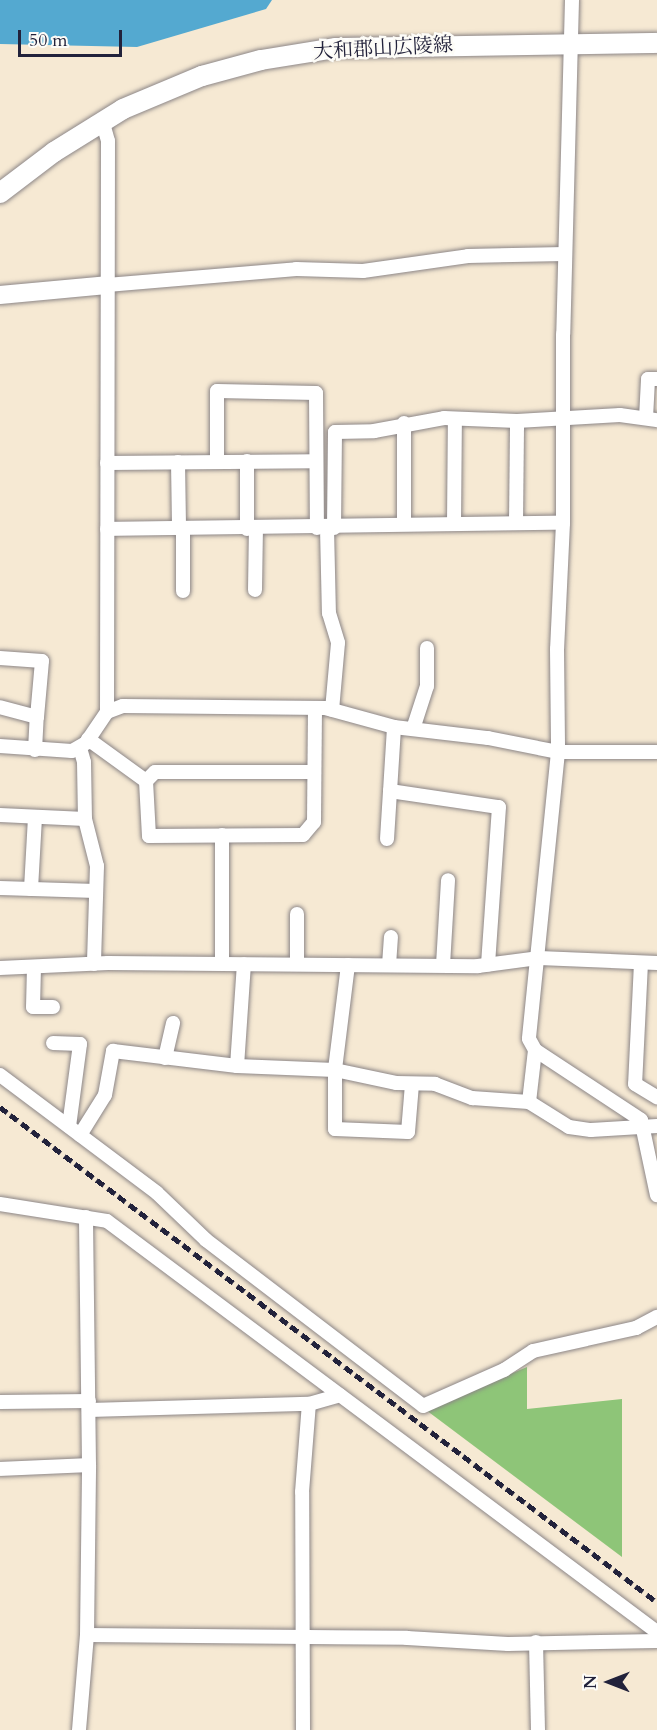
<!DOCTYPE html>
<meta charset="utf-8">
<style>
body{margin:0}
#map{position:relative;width:657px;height:1730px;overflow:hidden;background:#f6e9d3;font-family:Cardo,"Noto Serif JP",serif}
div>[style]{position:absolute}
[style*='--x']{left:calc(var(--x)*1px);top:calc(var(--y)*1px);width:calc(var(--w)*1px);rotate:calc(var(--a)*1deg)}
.green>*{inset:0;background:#8ec578}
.water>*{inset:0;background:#54a9d0}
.roads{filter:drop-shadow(0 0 2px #8c8687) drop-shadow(0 0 2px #8c8687)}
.minor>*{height:14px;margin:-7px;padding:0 7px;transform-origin:7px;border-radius:7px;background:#fff}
.tertiary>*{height:18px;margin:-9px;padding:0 9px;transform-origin:9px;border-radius:9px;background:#fff}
.secondary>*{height:20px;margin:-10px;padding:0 10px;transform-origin:10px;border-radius:10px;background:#fff}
.rail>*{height:4.5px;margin-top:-2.25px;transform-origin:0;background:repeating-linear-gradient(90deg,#22223b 0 9px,transparent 0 13.5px)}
span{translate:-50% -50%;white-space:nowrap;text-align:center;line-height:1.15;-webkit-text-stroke:5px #fdfcf7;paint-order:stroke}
.street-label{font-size:20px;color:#22223b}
.north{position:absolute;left:579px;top:1652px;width:60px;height:60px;-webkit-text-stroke:4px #fdfcf7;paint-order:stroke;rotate:270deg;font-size:16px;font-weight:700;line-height:24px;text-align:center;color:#22223b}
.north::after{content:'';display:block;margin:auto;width:21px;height:27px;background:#22223b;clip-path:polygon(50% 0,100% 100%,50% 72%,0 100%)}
.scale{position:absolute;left:18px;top:30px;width:104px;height:27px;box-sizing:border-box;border:3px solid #22223b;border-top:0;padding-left:8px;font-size:18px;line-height:21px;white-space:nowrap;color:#22223b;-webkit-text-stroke:4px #fdfcf7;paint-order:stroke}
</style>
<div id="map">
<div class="green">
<div style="clip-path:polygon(527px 1367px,527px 1409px,622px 1399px,622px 1557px,426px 1410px)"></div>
</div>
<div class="water">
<div style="clip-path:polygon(0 0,272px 0,266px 9px,137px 47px,0 44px)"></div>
</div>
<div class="roads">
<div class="minor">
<div style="--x:572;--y:0;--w:334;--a:91.5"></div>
<div style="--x:563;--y:334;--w:189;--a:90"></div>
<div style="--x:563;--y:523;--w:126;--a:92.7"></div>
<div style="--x:557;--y:649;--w:103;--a:89.4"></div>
<div style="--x:558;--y:752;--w:288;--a:95.8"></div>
<div style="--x:529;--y:1039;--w:13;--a:61"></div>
<div style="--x:535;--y:1050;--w:127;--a:33.4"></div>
<div style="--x:641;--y:1120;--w:77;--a:78"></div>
<div style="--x:102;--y:120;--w:22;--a:74"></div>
<div style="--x:108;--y:141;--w:571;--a:90.1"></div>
<div style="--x:107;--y:285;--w:190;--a:-4.8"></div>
<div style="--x:296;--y:269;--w:67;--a:1.7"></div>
<div style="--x:363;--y:271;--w:106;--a:-8.1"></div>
<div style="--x:468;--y:256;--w:97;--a:-1.2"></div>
<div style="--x:646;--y:418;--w:39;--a:-87"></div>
<div style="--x:648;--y:379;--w:9;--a:0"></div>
<div style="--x:247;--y:461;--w:68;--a:90"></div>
<div style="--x:178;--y:462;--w:67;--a:89.1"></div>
<div style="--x:217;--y:462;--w:71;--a:-90"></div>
<div style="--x:217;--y:391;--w:99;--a:1.2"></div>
<div style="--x:316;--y:393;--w:135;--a:89.6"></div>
<div style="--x:107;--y:463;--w:209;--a:-0.5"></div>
<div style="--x:516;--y:523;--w:102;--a:-89.4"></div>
<div style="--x:404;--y:524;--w:101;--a:-90"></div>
<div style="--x:454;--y:524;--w:105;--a:-89.5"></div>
<div style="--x:327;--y:528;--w:85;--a:88.7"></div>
<div style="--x:329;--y:613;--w:31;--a:73"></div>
<div style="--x:338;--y:643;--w:67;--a:95.1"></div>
<div style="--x:334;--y:528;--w:96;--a:-89.4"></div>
<div style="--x:335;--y:432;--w:39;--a:-1"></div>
<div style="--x:374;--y:431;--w:71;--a:-10.5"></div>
<div style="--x:444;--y:418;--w:73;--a:2.4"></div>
<div style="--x:517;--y:421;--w:103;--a:-3.3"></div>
<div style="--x:620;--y:415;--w:37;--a:8"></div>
<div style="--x:107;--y:529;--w:456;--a:-0.8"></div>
<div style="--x:183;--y:529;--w:62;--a:90"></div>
<div style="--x:255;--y:590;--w:61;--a:-89.1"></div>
<div style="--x:0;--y:658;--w:42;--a:4.1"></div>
<div style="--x:42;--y:661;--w:56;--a:95.1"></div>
<div style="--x:37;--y:717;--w:38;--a:-165"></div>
<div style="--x:413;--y:729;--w:45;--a:-72"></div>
<div style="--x:427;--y:686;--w:38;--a:-90"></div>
<div style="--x:88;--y:739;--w:72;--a:35.9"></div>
<div style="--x:0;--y:746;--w:72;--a:4"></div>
<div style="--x:72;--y:751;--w:16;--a:-30"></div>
<div style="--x:86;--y:743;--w:37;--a:-56"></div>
<div style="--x:107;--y:712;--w:17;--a:-21"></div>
<div style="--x:123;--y:706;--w:202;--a:0.6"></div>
<div style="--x:325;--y:708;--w:72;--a:15.4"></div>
<div style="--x:394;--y:727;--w:95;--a:6.7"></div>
<div style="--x:488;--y:738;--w:71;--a:11.3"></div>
<div style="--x:558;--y:752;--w:99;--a:0"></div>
<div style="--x:80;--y:748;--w:15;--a:74"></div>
<div style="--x:84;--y:762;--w:57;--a:89"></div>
<div style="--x:85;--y:819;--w:49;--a:75.7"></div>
<div style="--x:97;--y:866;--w:98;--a:91.8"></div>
<div style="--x:35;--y:750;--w:33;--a:-87"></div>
<div style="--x:314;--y:772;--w:159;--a:180"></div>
<div style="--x:155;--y:772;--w:13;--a:135"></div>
<div style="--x:146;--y:781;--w:55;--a:86.9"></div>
<div style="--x:149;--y:836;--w:154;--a:-0.4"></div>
<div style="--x:303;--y:835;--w:17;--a:-50"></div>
<div style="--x:314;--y:822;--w:114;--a:-89.5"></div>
<div style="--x:390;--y:791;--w:110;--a:8.4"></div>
<div style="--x:499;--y:807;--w:158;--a:94"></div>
<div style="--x:0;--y:815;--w:85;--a:2.7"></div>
<div style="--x:222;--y:835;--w:128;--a:90"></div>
<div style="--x:387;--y:839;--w:112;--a:-86.4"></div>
<div style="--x:0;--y:888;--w:96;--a:1.8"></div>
<div style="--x:31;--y:889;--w:72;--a:-86.8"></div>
<div style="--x:641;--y:963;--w:121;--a:92.8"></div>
<div style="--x:635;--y:1084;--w:26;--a:31"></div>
<div style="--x:297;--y:964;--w:50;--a:-90"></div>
<div style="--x:348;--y:965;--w:106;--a:97.1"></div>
<div style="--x:335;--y:1070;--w:59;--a:90"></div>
<div style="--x:335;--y:1129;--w:73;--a:2.4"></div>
<div style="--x:408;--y:1132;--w:48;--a:-85.2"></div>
<div style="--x:389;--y:965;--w:28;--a:-86"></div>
<div style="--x:443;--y:965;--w:85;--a:-86.6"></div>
<div style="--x:34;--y:967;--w:40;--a:91.4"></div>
<div style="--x:33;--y:1007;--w:20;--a:0"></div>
<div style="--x:0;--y:968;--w:108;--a:-2.7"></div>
<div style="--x:108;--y:963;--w:370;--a:0.5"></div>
<div style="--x:478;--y:966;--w:62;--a:-7.5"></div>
<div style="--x:539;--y:958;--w:118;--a:2.4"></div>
<div style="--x:53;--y:1043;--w:27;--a:2"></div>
<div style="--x:80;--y:1044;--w:83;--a:97.6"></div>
<div style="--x:165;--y:1058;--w:36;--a:-77"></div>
<div style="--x:237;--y:1066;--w:102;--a:-86.1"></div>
<div style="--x:0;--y:1075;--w:196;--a:36.9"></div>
<div style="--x:157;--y:1193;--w:68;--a:43.8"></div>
<div style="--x:206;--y:1240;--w:273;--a:37.4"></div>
<div style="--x:423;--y:1406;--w:89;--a:-24"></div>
<div style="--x:504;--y:1370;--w:35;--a:-33"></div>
<div style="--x:533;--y:1351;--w:106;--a:-12.6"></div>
<div style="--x:636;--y:1328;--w:24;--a:-28"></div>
<div style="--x:529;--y:1102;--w:52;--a:-83.4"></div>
<div style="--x:80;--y:1135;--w:47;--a:-58"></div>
<div style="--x:105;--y:1095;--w:45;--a:-79.7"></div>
<div style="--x:113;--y:1051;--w:125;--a:6.9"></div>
<div style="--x:237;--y:1066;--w:98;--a:2.3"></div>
<div style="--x:335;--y:1070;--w:62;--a:12"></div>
<div style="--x:396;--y:1083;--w:39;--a:1"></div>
<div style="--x:435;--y:1084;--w:40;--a:21"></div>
<div style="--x:472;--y:1098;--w:57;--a:4"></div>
<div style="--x:529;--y:1102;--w:47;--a:32"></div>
<div style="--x:569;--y:1127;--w:22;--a:8"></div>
<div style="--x:591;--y:1130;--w:66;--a:-3.5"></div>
<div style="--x:0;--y:1204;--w:108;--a:9"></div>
<div style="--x:107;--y:1221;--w:687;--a:36.77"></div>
<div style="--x:0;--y:1402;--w:89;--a:-0.6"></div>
<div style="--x:89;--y:1410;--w:220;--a:-1.6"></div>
<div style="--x:309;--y:1404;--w:32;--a:-16"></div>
<div style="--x:0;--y:1469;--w:89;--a:-2.6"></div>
<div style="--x:87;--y:1635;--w:320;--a:0.5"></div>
<div style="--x:407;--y:1638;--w:101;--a:3.4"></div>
<div style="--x:508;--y:1644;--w:149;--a:-1.2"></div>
<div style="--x:536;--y:1642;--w:88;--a:88.7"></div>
<div style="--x:79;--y:1730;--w:95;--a:-85.2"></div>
<div style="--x:87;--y:1635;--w:170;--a:-89.3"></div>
<div style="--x:89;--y:1465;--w:248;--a:-90.7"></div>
<div style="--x:303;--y:1730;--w:238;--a:-90.2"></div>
<div style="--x:302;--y:1492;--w:88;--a:-85.5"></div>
</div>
<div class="tertiary">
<div style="--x:0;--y:295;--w:107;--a:-5.3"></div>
</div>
<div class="secondary">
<div style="--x:0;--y:193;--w:68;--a:-37.2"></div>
<div style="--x:54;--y:152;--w:81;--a:-31.9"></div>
<div style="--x:123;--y:109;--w:86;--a:-22.7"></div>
<div style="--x:202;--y:76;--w:61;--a:-15.2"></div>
<div style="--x:261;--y:60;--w:76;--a:-9.1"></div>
<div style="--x:336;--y:48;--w:321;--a:-0.9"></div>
</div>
</div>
<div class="rail">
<div style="--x:0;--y:1107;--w:823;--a:37"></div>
</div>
<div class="street-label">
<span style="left:383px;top:48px;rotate:-3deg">大和郡山広陵線</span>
</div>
<div class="north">N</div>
<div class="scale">50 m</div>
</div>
